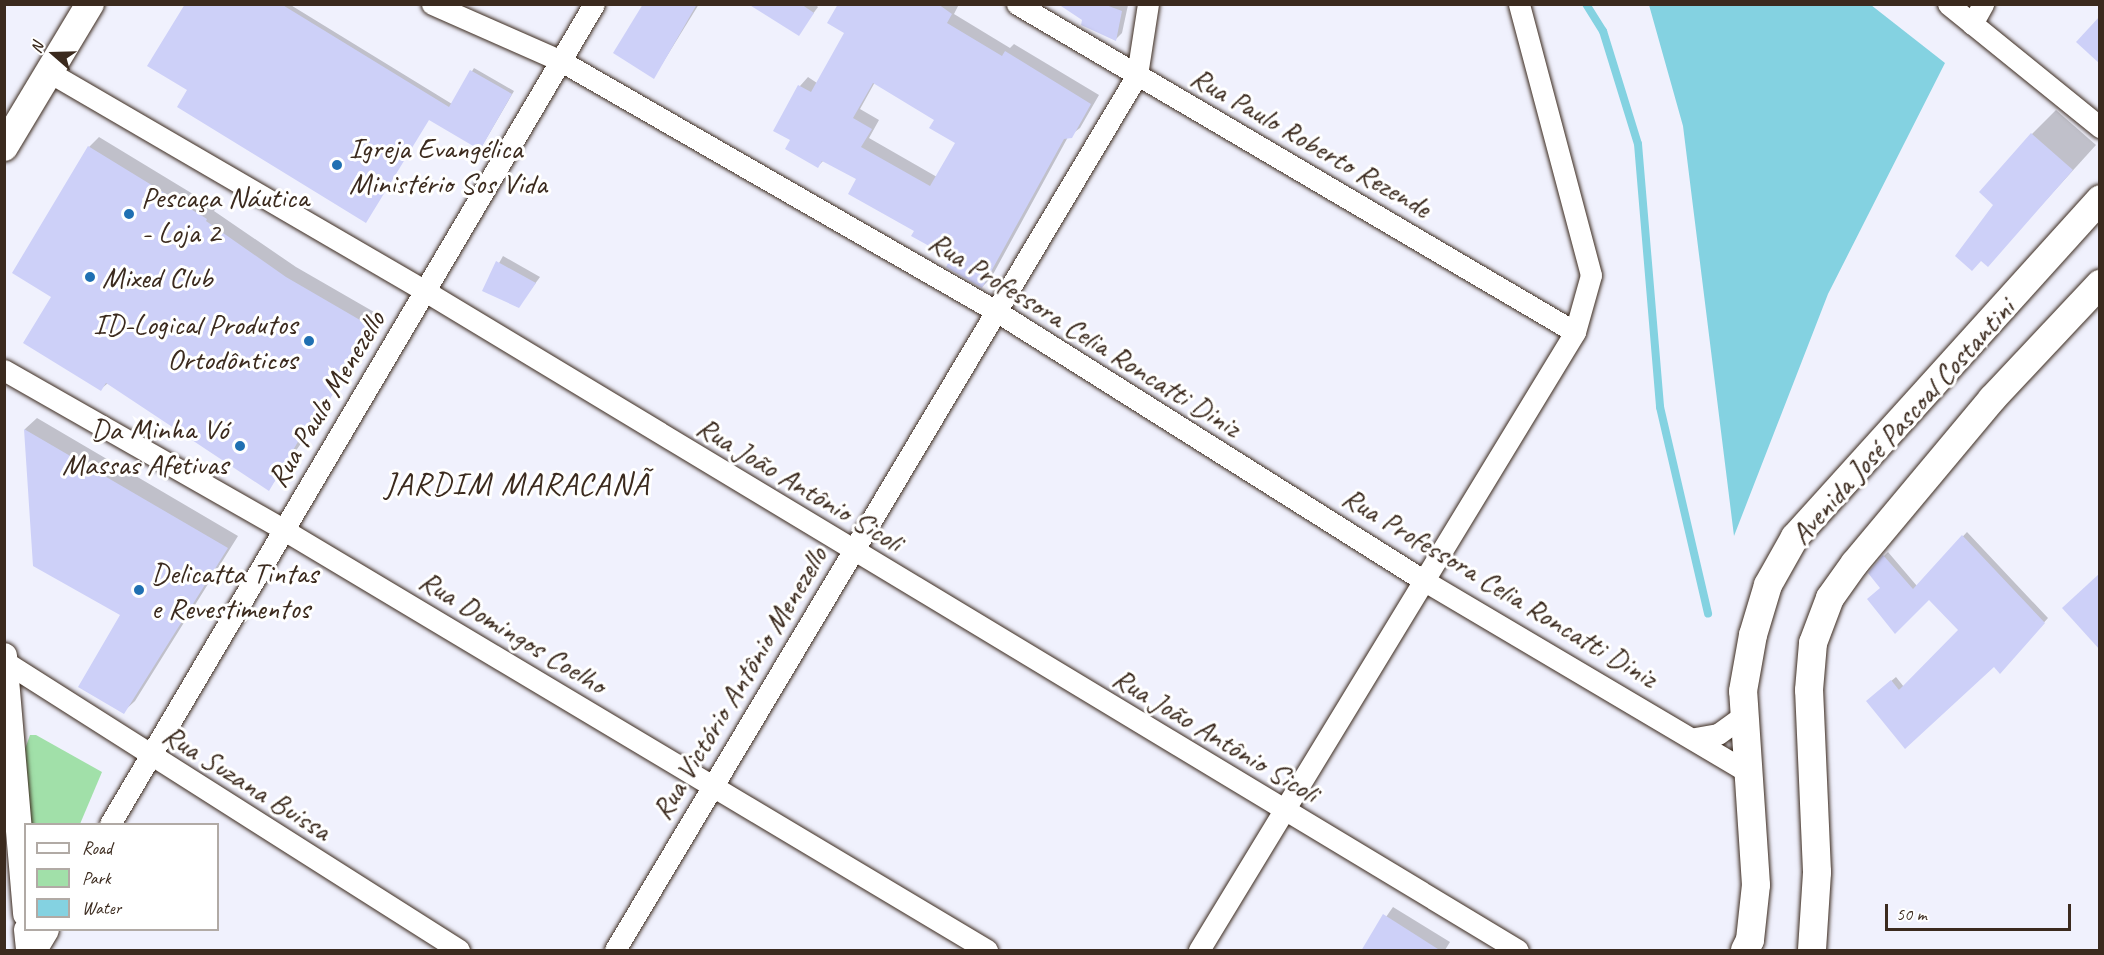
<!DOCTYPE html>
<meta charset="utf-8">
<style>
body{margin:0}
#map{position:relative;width:2104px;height:955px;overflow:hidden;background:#f0f1fd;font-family:Caveat,sans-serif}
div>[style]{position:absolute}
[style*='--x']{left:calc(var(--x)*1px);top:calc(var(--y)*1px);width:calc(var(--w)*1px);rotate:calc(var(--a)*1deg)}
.green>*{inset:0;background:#a1e0a9}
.water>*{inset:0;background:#84d2e1}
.shadow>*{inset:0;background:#0003}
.stream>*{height:8px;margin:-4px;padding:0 4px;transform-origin:4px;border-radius:4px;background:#84d2e1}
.building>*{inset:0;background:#cdd0f8}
.roads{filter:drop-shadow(0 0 2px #3b2a1e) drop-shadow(0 0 2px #3b2a1e)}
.minor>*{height:21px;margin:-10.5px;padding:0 10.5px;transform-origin:10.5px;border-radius:10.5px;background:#fff}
.tertiary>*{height:26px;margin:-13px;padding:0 13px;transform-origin:13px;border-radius:13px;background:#fff}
.secondary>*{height:28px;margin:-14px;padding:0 14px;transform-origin:14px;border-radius:14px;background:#fff}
.dots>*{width:16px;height:16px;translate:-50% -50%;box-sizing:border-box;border:3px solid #fff;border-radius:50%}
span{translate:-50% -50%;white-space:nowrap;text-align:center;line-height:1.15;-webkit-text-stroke:6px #fff;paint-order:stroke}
.street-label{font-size:30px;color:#3b2a1e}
.poi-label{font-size:30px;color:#3b2a1e}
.left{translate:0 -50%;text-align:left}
.right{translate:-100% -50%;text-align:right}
.neighbourhood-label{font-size:32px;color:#3b2a1e;letter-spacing:1.5px}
.frame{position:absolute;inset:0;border:6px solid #3b2a1e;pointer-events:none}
.legend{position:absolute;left:24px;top:823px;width:195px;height:108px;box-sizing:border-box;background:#fff;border:2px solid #b1aaa5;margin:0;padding:8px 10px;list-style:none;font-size:18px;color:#3b2a1e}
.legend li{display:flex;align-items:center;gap:12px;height:30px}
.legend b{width:30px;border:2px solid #b1aaa5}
.north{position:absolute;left:24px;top:24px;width:60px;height:60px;-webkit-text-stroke:4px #fff;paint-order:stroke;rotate:290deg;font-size:16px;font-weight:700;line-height:24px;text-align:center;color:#3b2a1e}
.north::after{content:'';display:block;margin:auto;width:21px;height:27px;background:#3b2a1e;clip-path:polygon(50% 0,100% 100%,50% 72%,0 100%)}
.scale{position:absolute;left:1885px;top:904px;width:186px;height:27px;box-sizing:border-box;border:3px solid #3b2a1e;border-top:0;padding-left:8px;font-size:18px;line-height:21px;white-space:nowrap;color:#3b2a1e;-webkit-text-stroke:4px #fff;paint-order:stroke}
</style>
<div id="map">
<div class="green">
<div style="clip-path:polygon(30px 735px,36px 735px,102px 772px,80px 824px,31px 824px,25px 749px)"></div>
</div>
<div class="water">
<div style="clip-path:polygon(1649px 5px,1871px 5px,1945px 63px,1828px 294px,1734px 536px,1683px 126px)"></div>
</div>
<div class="shadow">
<div style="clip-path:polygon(186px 4px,289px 4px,452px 104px,474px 68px,514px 91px,482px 146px,429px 119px,189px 90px)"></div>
<div style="clip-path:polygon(644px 4px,699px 4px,654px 77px)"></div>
<div style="clip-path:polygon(765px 4px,815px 4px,818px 7px,798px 34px)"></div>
<div style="clip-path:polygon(evenodd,840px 4px,959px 4px,954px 14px,1010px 48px,1014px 44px,1099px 95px,1080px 128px,1068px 137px,991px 278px,982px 287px,858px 178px,824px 160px,818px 166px,792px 140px,775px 130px,800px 86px,808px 77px,817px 83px,846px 33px,840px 4px,875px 82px,936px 119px,957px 143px,937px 177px,869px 138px,879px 120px,860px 109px,875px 82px)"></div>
<div style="clip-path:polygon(1060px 4px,1128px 5px,1122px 33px,1115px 40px)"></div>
<div style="clip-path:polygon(2056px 110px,2096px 145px,1987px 265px,1982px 260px,1995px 205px,2032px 134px)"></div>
<div style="clip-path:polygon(99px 137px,216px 208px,214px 211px,296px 267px,381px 316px,337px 392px,324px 400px,299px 440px,302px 442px,269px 489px,108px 383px,101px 389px,53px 296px,89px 147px)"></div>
<div style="clip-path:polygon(503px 256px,540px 277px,518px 307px,484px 290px)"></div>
<div style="clip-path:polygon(37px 418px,238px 536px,135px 701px,123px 712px,122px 614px,34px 565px,25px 429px)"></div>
<div style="clip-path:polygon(1967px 532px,2048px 618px,2004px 667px,1994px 665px,1872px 697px,1896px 677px,1904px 687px,1960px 630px,1929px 598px,1881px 588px,1884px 556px,1888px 552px,1917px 586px)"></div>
<div style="clip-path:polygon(1393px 907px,1450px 942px,1445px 950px,1363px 950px)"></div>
</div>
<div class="stream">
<div style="--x:1586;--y:4;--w:32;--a:58"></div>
<div style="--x:1603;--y:31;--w:118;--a:72.8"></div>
<div style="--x:1638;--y:144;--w:264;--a:85.2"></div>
<div style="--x:1660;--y:407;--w:212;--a:76.9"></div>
</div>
<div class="building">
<div style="clip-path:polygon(185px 4px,281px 4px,449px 107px,470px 70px,512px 94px,480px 150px,429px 120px,366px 223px,177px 107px,187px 90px,147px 66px)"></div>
<div style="clip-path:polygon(643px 4px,697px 4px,654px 79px,613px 53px)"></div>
<div style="clip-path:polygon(748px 4px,801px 4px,814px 13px,799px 36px)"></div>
<div style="clip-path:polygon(evenodd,838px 4px,938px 4px,952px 14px,947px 23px,1002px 56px,1005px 51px,1091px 104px,1072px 138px,1064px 139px,982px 288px,946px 267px,951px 258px,911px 236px,914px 231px,848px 194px,856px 179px,822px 161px,818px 168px,785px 149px,790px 140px,773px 131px,798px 85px,811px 92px,844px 33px,827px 23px,838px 4px,873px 83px,934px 120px,929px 128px,955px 143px,930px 186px,861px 147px,872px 129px,853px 118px,873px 83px)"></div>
<div style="clip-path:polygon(1058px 4px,1106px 5px,1122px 11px,1116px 41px,1081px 25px,1082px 20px)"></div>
<div style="clip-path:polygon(2100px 16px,2100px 64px,2076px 42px)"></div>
<div style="clip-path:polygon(2031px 133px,2073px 170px,1988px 267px,1981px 261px,1972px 271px,1955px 256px,1993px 205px,1979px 192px)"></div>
<div style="clip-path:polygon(88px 146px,207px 219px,206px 221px,286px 277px,372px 327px,327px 404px,322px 401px,269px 491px,106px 383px,101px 391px,23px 343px,51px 297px,12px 273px)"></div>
<div style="clip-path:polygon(496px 261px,536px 283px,519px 308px,482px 291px)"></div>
<div style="clip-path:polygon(24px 429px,228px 548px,124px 714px,78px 687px,120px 615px,33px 566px)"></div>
<div style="clip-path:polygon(1962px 535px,2045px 623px,2000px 674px,1994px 667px,1905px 749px,1866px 701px,1891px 680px,1899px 690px,1958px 630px,1929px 600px,1895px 634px,1867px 599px,1880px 588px,1868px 573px,1883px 555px,1913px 589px)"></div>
<div style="clip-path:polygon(2100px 573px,2100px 650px,2062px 608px)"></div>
<div style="clip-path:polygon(1383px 914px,1441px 951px,1361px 951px)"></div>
</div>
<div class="roads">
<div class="minor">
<div style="--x:432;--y:4;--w:141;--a:23.8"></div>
<div style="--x:561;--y:61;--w:502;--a:29.89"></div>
<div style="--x:996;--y:311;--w:505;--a:32.21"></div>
<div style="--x:1423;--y:580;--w:379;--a:30.6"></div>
<div style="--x:1017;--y:4;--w:647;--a:30.45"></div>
<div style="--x:1948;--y:4;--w:196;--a:39"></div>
<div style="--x:1972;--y:24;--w:23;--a:-61"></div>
<div style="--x:49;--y:72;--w:435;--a:30.2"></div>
<div style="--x:425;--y:291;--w:1276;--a:31.09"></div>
<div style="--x:4;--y:370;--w:322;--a:29.7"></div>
<div style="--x:284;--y:530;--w:819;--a:30.86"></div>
<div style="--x:4;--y:661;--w:539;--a:32.42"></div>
<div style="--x:1695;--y:738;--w:23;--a:-10"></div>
<div style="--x:1718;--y:734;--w:32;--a:-36"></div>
<div style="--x:110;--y:824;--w:952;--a:-59.45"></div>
<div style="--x:36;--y:950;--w:23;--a:-59"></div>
<div style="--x:615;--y:950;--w:1019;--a:-59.18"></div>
<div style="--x:1137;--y:75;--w:72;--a:-81.2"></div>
<div style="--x:1199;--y:950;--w:723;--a:-58.68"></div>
<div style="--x:1575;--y:332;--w:59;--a:-74.3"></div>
<div style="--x:1591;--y:275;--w:280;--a:-104.9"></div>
</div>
<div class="tertiary">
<div style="--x:4;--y:656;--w:259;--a:85.1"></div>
<div style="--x:27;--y:930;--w:20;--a:84"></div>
</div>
<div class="secondary">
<div style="--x:4;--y:147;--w:167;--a:-59"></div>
<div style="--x:1745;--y:950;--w:11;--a:-63"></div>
<div style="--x:1750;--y:940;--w:55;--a:-83.8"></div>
<div style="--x:1756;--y:885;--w:194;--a:-93.8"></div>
<div style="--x:1743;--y:691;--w:57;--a:-79.9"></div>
<div style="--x:1753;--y:635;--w:52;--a:-73.3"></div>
<div style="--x:1768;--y:585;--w:55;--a:-60.6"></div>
<div style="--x:1795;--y:537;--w:455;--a:-47.9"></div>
<div style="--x:1812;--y:950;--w:78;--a:-86.3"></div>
<div style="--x:1817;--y:872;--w:182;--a:-92.5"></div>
<div style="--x:1809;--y:690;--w:47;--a:-85.1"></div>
<div style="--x:1813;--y:643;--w:48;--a:-69.3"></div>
<div style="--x:1830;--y:598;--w:43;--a:-54.5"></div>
<div style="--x:1855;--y:563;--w:214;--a:-50.1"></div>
<div style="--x:1992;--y:399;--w:158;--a:-46.8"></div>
</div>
</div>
<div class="dots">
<div style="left:337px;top:165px;background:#1f6fb2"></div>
<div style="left:129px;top:214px;background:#1f6fb2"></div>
<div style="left:90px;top:277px;background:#1f6fb2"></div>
<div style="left:309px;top:341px;background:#1f6fb2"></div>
<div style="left:240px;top:446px;background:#1f6fb2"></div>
<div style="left:139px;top:590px;background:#1f6fb2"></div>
</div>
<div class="street-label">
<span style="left:1311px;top:142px;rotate:30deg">Rua Paulo Roberto Rezende</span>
<span style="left:1085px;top:334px;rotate:32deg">Rua Professora Celia Roncatti Diniz</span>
<span style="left:326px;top:399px;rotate:-59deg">Rua Paulo Menezello</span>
<span style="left:1902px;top:421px;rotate:-48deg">Avenida José Pascoal Costantini</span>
<span style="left:800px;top:484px;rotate:31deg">Rua João Antônio Sicoli</span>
<span style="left:1500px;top:587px;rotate:31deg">Rua Professora Celia Roncatti Diniz</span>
<span style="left:513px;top:632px;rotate:31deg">Rua Domingos Coelho</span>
<span style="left:739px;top:683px;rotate:-59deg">Rua Victório Antônio Menezello</span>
<span style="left:1216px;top:735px;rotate:31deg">Rua João Antônio Sicoli</span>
<span style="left:247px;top:782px;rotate:32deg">Rua Suzana Buissa</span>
</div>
<div class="poi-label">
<span class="left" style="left:349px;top:165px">Igreja Evangélica<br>Ministério Sos Vida</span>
<span class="left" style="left:141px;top:214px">Pescaça Náutica<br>- Loja 2</span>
<span class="left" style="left:102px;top:277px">Mixed Club</span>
<span class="right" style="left:297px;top:341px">ID-Logical Produtos<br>Ortodônticos</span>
<span class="right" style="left:228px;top:446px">Da Minha Vó<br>Massas Afetivas</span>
<span class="left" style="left:151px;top:590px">Delicatta Tintas<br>e Revestimentos</span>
</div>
<div class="neighbourhood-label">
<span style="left:517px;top:484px">JARDIM MARACANÃ</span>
</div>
<div class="frame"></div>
<ul class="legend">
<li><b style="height:8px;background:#fff"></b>Road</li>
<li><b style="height:16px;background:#a1e0a9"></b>Park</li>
<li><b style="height:16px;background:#84d2e1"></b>Water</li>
</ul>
<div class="north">N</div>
<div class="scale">50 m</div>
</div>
